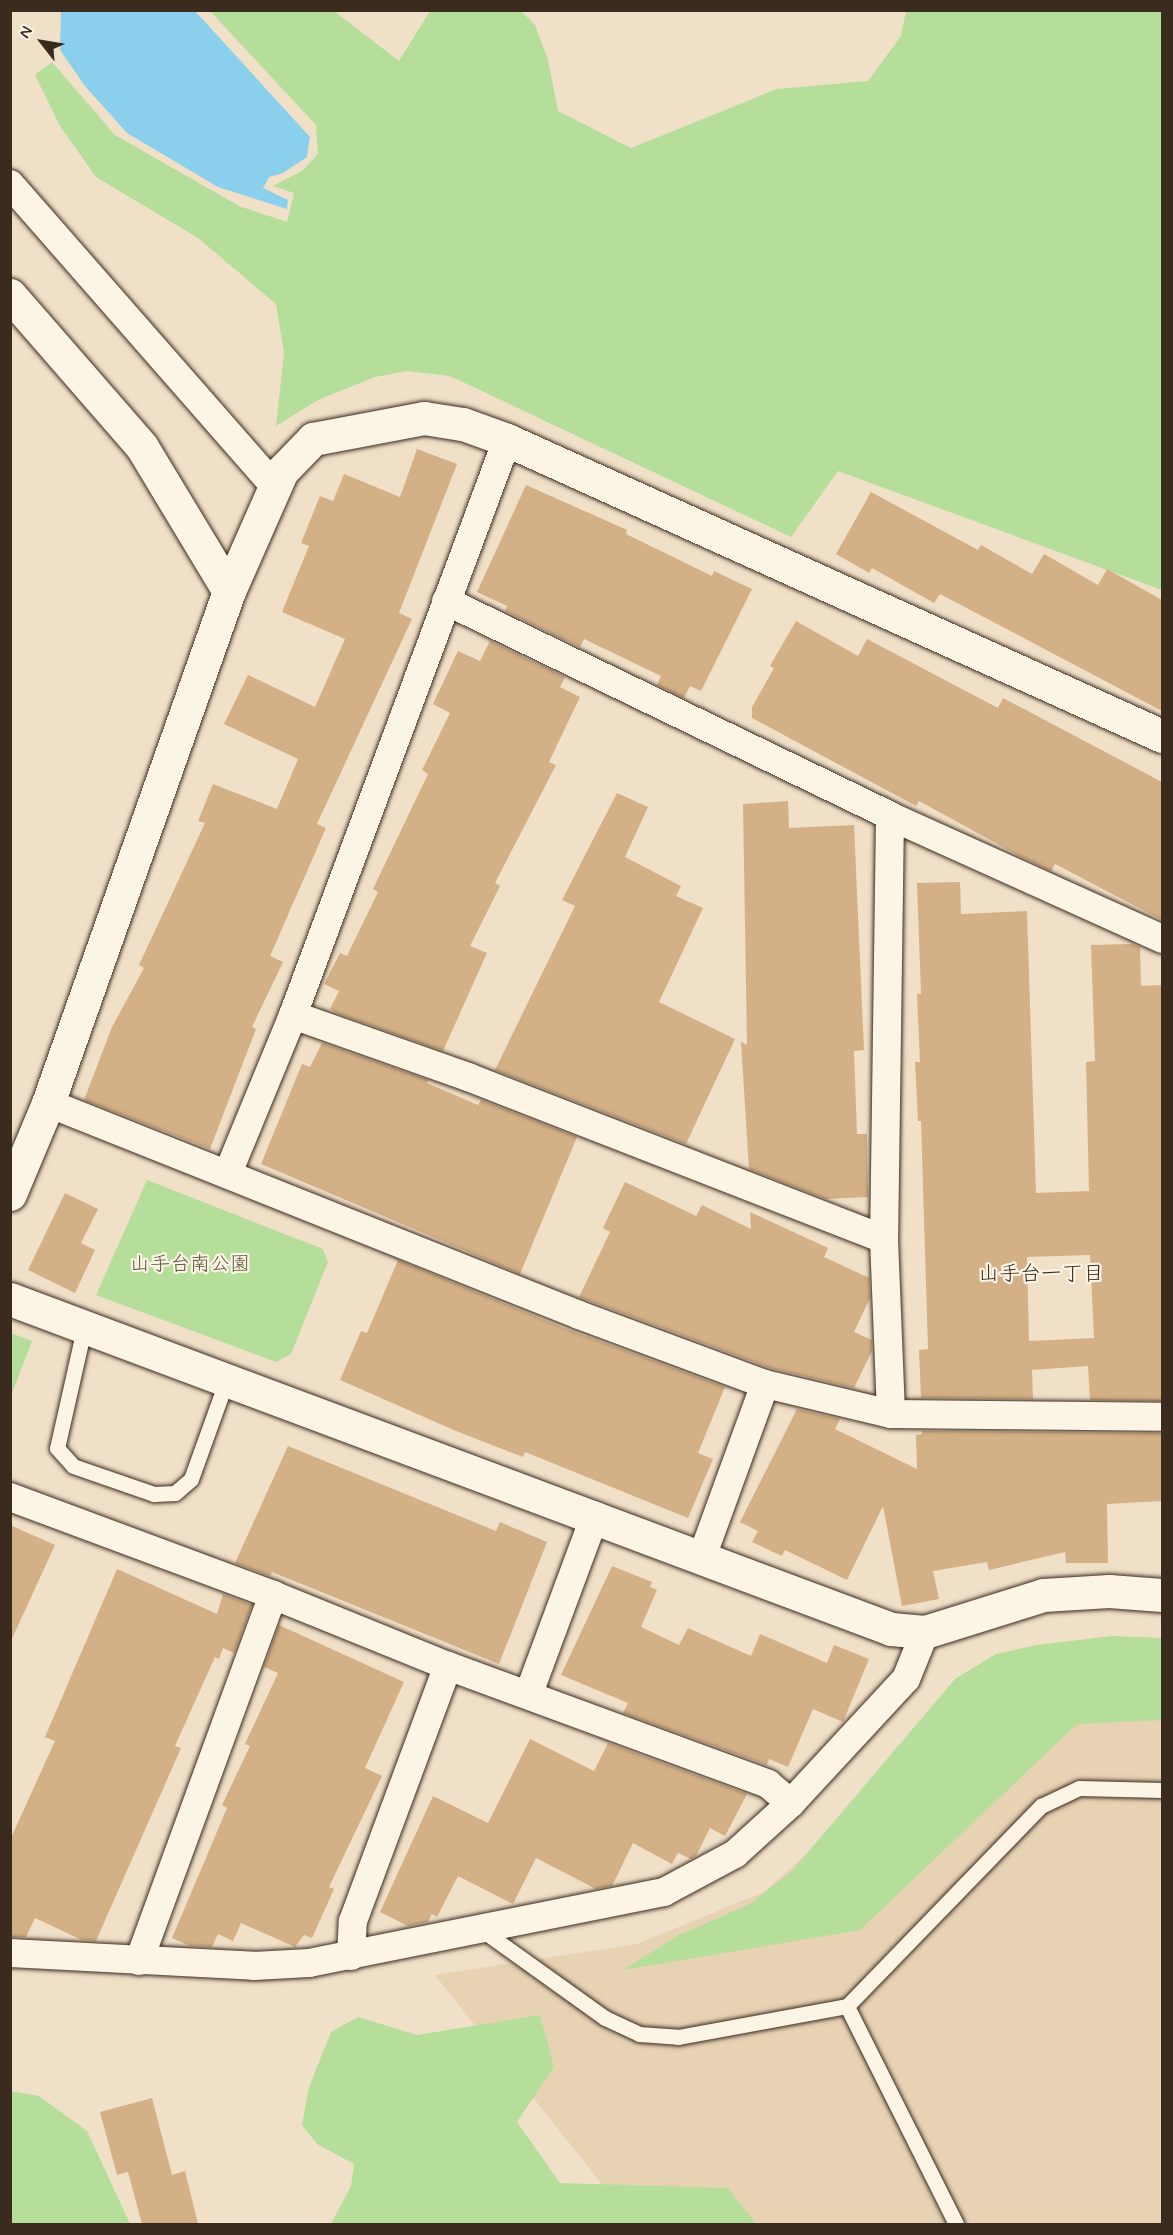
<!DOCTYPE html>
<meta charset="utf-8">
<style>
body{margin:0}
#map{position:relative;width:1173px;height:2235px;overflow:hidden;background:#f0e0c8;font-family:Mynerve,"Klee One",sans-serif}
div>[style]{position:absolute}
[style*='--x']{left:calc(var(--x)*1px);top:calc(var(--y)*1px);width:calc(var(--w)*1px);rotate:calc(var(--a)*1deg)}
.built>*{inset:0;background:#e8d2b4}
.green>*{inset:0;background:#b5de9a}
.water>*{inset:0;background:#8acfeb}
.building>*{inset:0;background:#d4b086}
.roads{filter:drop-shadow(0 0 2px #3b2a1e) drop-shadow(0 0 2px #3b2a1e)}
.lane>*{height:15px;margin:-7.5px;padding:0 7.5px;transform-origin:7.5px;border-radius:7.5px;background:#fcf5e5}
.street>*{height:28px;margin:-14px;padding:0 14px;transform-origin:14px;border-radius:14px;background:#fcf5e5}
.secondary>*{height:33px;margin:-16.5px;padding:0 16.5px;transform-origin:16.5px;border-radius:16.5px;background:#fcf5e5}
span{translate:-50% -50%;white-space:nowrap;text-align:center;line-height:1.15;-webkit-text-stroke:4.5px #fcf5e5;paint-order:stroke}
.park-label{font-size:20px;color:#5a573d}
.neighbourhood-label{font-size:21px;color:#3b2a1e}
.frame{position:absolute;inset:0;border:12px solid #3b2a1e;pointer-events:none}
.north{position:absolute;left:12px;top:12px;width:60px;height:60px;-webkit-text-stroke:4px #fcf5e5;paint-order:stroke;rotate:301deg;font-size:16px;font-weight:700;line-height:24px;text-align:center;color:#3b2a1e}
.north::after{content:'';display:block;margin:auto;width:21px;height:27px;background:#3b2a1e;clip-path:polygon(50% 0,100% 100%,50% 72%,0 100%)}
</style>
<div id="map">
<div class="built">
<div style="clip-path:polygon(1162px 1692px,1162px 2224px,634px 2224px,435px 1975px,637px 1944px,764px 1892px,934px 1740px)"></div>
</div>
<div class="green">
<div style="clip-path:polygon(210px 11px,334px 11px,399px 61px,430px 11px,521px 11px,535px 25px,548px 60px,558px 111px,631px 148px,777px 89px,868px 81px,901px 36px,906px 11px,1162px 11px,1162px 590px,838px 471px,791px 537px,450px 376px,407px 371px,375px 377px,318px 400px,276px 426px,284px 353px,276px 304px,198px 238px,96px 177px,60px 126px,35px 75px,52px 62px,115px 135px,239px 206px,287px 222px,294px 193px,273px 186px,302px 171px,318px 154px,316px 125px)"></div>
<div style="clip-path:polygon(147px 1180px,323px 1249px,328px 1262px,291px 1354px,276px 1362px,96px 1295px)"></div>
<div style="clip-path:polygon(11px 1333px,32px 1341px,11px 1396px,10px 1333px)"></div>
<div style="clip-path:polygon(1112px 1636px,1162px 1638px,1162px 1720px,1077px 1724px,860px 1930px,623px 1970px,679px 1935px,750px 1904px,792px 1871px,955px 1679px,996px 1654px,1037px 1645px)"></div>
<div style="clip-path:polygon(540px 2015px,554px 2067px,517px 2122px,560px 2183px,728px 2188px,756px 2224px,331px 2224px,351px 2186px,354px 2164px,317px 2144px,302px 2125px,309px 2087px,331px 2032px,358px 2017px,417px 2035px)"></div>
<div style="clip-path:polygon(10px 2091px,39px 2096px,87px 2131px,130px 2224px,11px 2224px)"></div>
</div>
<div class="water">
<div style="clip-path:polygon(61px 11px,195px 11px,310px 137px,307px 157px,283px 173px,269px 177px,263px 188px,288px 200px,287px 209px,218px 187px,127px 133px,85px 86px,60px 50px)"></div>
</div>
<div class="building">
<div style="clip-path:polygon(417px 449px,457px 464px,399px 613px,412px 619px,317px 824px,326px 828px,270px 956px,283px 962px,252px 1027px,256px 1029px,210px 1149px,84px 1100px,112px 1027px,144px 968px,139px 965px,205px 823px,198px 821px,213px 784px,277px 809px,298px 759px,224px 724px,248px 675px,315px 707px,345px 639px,282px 612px,309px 546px,301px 543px,320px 496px,333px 501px,344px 474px,400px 497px)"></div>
<div style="clip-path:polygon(526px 485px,627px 530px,626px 534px,712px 576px,714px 571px,752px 589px,701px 691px,690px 686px,684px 698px,657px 685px,661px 676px,584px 639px,580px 647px,505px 611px,507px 606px,477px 592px)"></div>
<div style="clip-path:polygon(871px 492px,978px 550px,981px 545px,1032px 574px,1044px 554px,1098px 585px,1107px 569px,1162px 600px,1162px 711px,940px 594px,934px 603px,872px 568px,869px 573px,836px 554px)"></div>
<div style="clip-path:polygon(796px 621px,858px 656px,867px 639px,998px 708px,1003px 698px,1162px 782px,1162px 920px,1055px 864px,1051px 871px,1021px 857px,919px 801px,916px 806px,752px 718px,752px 707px,774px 668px,770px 666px)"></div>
<div style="clip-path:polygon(490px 641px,565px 677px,560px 687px,580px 697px,549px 762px,556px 765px,495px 883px,500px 886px,470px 946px,487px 953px,443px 1051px,336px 1013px,330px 1009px,339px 991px,324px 984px,340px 953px,347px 956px,378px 892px,373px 889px,428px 774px,422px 770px,450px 713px,433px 704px,458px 651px,480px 661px)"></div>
<div style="clip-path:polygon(617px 793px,648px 807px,625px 857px,681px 886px,676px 896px,703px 908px,659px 1002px,735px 1039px,686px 1144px,495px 1070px,575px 906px,562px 900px)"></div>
<div style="clip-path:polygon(788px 801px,789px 828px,854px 825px,864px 1050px,854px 1051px,857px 1134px,867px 1134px,868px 1197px,826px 1199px,749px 1169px,741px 1042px,747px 1045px,743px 804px)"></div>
<div style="clip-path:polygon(evenodd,960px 882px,961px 914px,1027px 911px,1036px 1193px,1089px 1191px,1086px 1062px,1095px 1061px,1091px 945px,1132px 944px,1140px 947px,1141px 986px,1162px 985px,1162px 1401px,1090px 1400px,1088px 1366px,1032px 1370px,1033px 1399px,921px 1398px,919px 1350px,928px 1349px,921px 1121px,918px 1121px,915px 1062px,920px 1062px,917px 994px,921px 994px,917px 883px,960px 882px,1090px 1255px,1094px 1338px,1029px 1341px,1027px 1257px,1090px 1255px)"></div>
<div style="clip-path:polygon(322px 1043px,428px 1080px,427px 1083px,478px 1105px,481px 1100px,577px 1137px,520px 1274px,261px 1164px,302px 1064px,310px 1067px)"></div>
<div style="clip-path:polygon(625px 1182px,696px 1216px,702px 1205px,751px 1229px,750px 1212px,828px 1248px,824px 1257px,869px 1278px,870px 1298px,854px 1332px,872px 1340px,872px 1351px,854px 1388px,770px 1368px,579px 1297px,610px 1232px,603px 1228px)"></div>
<div style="clip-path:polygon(65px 1193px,98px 1209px,81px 1243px,95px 1250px,75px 1293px,28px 1270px)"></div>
<div style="clip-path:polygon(398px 1260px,564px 1328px,725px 1387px,698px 1453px,713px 1459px,688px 1518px,525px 1452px,523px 1457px,456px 1431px,340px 1380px,361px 1331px,367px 1333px)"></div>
<div style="clip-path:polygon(797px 1409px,840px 1419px,835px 1429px,917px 1469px,916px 1435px,922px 1434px,922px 1431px,1162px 1433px,1162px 1501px,1107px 1504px,1108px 1563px,1066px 1563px,1065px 1552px,989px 1570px,987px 1562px,933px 1571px,939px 1599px,902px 1606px,883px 1506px,847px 1580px,785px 1550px,782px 1556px,752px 1542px,758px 1531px,740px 1522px)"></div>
<div style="clip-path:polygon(288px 1446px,496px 1531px,500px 1522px,547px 1542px,499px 1664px,272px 1572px,270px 1576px,235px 1563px)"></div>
<div style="clip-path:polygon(10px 1525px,55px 1545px,10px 1643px)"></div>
<div style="clip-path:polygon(612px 1566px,652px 1582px,650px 1587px,657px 1590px,641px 1627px,679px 1645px,688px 1628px,751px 1656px,760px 1634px,827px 1663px,834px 1645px,869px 1659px,843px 1722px,813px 1709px,788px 1767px,769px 1759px,767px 1765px,623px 1713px,628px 1703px,561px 1675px)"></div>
<div style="clip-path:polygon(117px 1569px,217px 1614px,223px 1594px,252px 1605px,234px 1653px,223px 1648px,219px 1659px,215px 1657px,175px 1746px,181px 1748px,96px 1941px,82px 1940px,35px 1918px,26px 1937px,10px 1937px,10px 1840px,55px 1741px,45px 1737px)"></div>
<div style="clip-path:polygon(279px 1625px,404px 1682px,365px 1768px,382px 1776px,329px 1887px,334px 1889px,312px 1938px,304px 1935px,295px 1947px,241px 1923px,233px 1941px,218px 1934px,212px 1947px,190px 1946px,172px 1938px,227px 1808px,222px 1805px,250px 1746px,245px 1744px,278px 1673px,264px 1667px)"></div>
<div style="clip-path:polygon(530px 1739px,594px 1771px,608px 1743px,747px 1794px,725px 1836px,710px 1828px,696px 1856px,691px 1859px,678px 1853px,672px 1864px,633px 1843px,612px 1886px,596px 1889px,536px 1858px,513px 1904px,458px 1876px,437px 1917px,432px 1914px,428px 1922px,408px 1926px,380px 1912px,433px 1796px,488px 1823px)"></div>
<div style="clip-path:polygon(152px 2098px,172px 2175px,185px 2171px,198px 2224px,142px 2224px,128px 2172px,117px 2175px,100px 2112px)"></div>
</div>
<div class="roads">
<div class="lane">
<div style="--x:85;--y:1324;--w:127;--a:102.7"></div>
<div style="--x:57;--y:1448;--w:24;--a:48"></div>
<div style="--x:73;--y:1466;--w:86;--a:19.1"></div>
<div style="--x:154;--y:1494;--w:21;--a:-3"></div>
<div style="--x:175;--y:1493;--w:21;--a:-41"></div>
<div style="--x:191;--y:1479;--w:103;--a:-70.2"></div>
<div style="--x:482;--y:1930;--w:151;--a:35.6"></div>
<div style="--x:605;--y:2018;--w:38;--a:25"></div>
<div style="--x:639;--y:2034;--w:39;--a:4"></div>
<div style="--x:678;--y:2037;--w:172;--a:-10.4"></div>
<div style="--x:956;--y:2224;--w:244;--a:-116.6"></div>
<div style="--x:847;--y:2006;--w:279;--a:-45.9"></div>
<div style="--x:1041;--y:1806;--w:42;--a:-25.3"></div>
<div style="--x:1079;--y:1788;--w:83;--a:1.4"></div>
</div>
<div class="street">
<div style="--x:10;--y:184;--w:403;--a:48.8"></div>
<div style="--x:446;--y:601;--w:493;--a:25.8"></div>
<div style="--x:890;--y:816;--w:299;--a:24.3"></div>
<div style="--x:890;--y:816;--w:423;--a:90.8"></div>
<div style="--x:884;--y:1239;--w:175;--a:87.7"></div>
<div style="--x:293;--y:1015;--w:186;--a:19.5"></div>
<div style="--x:468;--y:1077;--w:446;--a:21.3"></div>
<div style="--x:48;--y:1103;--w:572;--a:21.76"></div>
<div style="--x:579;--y:1315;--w:198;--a:20.4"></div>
<div style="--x:765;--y:1384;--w:130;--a:13.4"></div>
<div style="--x:891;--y:1414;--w:271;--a:0.6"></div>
<div style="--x:228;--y:1173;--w:171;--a:-67.6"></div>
<div style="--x:293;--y:1015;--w:614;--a:-69.59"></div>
<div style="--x:10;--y:1497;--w:281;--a:20.4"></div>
<div style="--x:273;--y:1595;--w:189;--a:22.1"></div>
<div style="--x:448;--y:1666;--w:341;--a:20.2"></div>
<div style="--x:768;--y:1784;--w:30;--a:40"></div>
<div style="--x:702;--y:1557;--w:184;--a:-70"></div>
<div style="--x:529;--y:1693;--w:189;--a:-69.6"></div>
<div style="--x:10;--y:1953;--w:244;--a:3"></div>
<div style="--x:254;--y:1966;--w:55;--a:-3.1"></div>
<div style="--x:309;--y:1963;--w:362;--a:-11.3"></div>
<div style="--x:664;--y:1892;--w:81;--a:-28.2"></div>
<div style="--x:735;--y:1854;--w:76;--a:-42.3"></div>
<div style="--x:791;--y:1803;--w:169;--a:-47.2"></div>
<div style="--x:906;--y:1679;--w:51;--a:-68"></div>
<div style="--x:351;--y:1956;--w:35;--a:-87"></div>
<div style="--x:353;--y:1921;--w:272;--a:-69.6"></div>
<div style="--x:139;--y:1961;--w:390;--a:-69.9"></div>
</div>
<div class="secondary">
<div style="--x:10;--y:295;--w:201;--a:49"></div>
<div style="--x:142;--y:447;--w:168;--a:58.9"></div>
<div style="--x:10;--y:1194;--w:99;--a:-67.3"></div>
<div style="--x:48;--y:1103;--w:543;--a:-70.53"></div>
<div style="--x:229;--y:591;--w:131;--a:-66.2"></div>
<div style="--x:282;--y:471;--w:45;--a:-45.9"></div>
<div style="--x:313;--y:439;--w:113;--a:-10.7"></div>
<div style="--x:424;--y:418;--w:39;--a:9"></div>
<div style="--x:463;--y:424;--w:47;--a:20"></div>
<div style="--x:507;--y:440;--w:719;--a:24.32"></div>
<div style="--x:10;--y:1299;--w:941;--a:20.53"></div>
<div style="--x:891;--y:1629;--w:34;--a:5"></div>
<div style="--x:925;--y:1632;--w:124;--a:-17.4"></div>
<div style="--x:1043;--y:1595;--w:66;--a:-3.5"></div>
<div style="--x:1109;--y:1591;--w:53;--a:4.3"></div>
</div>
</div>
<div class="park-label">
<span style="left:190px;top:1264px">山手台南公園</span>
</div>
<div class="neighbourhood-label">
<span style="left:1041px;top:1274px">山手台一丁目</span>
</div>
<div class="frame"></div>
<div class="north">N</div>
</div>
